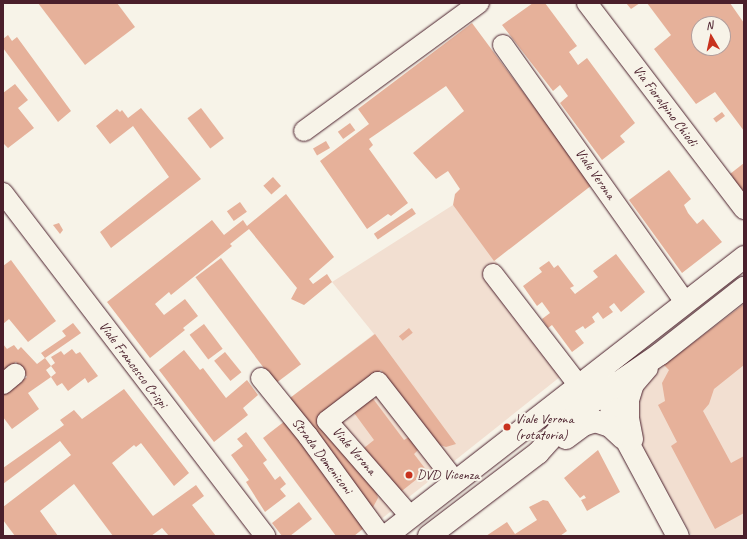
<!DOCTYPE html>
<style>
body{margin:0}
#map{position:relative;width:747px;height:539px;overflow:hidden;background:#f7f3e8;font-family:Caveat,sans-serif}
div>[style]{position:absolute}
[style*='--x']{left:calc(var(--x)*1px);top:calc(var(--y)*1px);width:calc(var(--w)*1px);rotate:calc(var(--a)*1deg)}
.built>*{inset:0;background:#f2dfd1}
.building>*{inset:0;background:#e6b19a;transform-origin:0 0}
.roads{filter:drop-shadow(0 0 1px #4a1f2b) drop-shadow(0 0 1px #4a1f2b)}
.minor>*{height:20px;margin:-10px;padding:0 10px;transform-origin:10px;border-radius:10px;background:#f7f3e8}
.major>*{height:22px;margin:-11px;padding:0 11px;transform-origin:11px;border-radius:11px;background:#f7f3e8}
.dots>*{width:11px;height:11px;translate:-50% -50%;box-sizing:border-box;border:2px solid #f7f3e8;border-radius:50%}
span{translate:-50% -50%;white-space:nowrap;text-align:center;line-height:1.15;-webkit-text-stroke:4px #f7f3e8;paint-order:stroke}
.street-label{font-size:14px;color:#4a1f2b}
.poi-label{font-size:14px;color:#4a1f2b}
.left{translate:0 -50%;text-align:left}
.frame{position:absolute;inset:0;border:4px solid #4a1f2b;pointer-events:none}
.north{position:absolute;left:691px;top:16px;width:40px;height:40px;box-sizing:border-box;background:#f7f3e8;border:1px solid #b29e9c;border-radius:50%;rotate:351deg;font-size:11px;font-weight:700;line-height:16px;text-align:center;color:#4a1f2b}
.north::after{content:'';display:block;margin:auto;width:14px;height:18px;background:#c8321e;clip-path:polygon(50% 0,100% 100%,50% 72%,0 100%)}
</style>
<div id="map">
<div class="built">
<div style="clip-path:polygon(453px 205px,575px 365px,380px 520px,290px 398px,374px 334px,332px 282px)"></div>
<div style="clip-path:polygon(744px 295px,744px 536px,692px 536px,626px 421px,626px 390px)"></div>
</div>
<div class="building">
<div style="clip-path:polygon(38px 3px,117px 3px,135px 27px,85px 65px)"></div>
<div style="clip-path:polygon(533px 3px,545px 3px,577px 46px,569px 52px,578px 65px,587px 58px,635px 123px,620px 136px,625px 142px,602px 160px,560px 103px,568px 96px,560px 85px,553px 91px,502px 25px)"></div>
<div style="clip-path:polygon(626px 3px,640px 3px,631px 9px)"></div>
<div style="clip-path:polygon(evenodd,647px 3px,730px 3px,744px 23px,744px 131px,715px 92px,696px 104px,654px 49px,671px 35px,647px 3px,699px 24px,723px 24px,723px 48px,699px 48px,699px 24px)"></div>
<div style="clip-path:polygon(472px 23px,592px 185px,494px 261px,453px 205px,455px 194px,460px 189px,448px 171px,436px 179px,413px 153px,464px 111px,446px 86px,369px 139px,373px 145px,369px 149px,408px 203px,391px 216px,388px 214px,367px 229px,320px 161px,369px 124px,358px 109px)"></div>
<div style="clip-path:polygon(8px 35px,12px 41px,17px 37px,71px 111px,58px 122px,3px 48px,3px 39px)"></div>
<div style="clip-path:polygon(15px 84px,28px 100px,18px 108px,34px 128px,8px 148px,3px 143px,3px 93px)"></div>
<div style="clip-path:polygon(141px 108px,201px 179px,111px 248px,100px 232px,169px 177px,133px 126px,110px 144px,96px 126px,117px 109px,120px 112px,122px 110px,128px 118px)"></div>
<div style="left:201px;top:108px;width:38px;height:17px;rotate:53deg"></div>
<div style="left:722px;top:112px;width:5px;height:11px;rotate:53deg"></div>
<div style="left:350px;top:123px;width:9px;height:15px;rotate:54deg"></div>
<div style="left:326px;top:141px;width:8px;height:15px;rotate:60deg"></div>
<div style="clip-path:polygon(744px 163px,744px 203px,728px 181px,733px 177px,730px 174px)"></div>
<div style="clip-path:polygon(669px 170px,691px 199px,684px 205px,688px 213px,697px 224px,703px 219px,722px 242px,682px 273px,629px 200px)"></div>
<div style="left:273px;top:177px;width:12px;height:13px;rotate:48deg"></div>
<div style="clip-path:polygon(286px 194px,334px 257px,309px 279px,313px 284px,327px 274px,332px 282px,304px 305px,291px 299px,297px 288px,249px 229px,230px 244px,232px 246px,171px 295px,169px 292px,155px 304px,164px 315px,185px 299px,198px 316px,183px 328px,185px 330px,150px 358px,107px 302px,212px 220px,224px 235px,243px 220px,247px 226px)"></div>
<div style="left:240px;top:202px;width:12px;height:16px;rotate:55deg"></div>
<div style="left:412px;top:208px;width:7px;height:46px;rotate:56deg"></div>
<div style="clip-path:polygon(59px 223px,63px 230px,60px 234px,53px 225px)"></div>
<div style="clip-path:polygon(616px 254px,645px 292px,621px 312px,614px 303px,609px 307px,613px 312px,603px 319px,598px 312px,592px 317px,595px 322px,585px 329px,583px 326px,575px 331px,584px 343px,572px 352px,552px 325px,548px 328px,542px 319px,550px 313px,542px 302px,537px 306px,523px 286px,542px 272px,539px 268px,549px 261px,554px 268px,558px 265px,574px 286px,570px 288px,575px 294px,598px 277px,593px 271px)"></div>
<div style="left:221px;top:258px;width:133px;height:32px;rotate:53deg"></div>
<div style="clip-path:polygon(11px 260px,56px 321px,28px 342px,9px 319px,3px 324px,3px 266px)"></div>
<div style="clip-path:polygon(744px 304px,744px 365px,714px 389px,709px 404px,703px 411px,731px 463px,744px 456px,744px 513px,715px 529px,671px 446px,677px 442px,658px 405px,665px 401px,662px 383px,669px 370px,664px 365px)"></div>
<div style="clip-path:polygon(73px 323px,81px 333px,45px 358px,41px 353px,66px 336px,62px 331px)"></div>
<div style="left:204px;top:324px;width:31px;height:18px;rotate:53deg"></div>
<div style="left:409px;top:328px;width:6px;height:13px;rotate:51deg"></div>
<div style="clip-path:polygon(375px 334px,456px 444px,446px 447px,434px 443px,381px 370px,321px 416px,376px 490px,378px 498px,372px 509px,290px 398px)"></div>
<div style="clip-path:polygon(3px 344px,7px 349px,14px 345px,18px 350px,21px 347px,37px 364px,45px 358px,51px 366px,46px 370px,51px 377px,28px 393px,39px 409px,12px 429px,3px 417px,3px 393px,27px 377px,16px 362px,3px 371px)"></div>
<div style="clip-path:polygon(72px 349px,76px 354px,80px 352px,98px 376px,88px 383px,85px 378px,68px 391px,62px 383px,57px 386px,51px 377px,56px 373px,51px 366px,55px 363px,51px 357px,61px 351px,64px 355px)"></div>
<div style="clip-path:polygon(184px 350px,200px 370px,203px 368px,226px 398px,247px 380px,258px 395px,243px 408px,248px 415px,214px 442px,159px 370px)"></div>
<div style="left:225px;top:352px;width:26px;height:14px;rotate:51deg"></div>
<div style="clip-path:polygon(124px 389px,189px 473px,174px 486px,141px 443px,136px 447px,134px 445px,112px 463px,153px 516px,196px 485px,204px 496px,192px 505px,216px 536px,169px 536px,162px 528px,151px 536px,113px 536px,74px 484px,40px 511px,58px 536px,15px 536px,3px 520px,3px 507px,71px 455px,60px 441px,3px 484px,3px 468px,64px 425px,60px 420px,74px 410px,82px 419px)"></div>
<div style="clip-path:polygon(368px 392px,404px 440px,409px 437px,419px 449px,414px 454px,427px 471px,398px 494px,364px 448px,374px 440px,349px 406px)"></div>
<div style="clip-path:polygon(285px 421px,364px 528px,354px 536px,336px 536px,263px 438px)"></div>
<div style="clip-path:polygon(246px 432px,267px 460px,263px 463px,275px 480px,280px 476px,286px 484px,280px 489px,286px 496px,265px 512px,246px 482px,249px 480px,231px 455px,243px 446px,237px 439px)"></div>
<div style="clip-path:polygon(598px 450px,620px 492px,587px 511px,581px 500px,586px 498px,584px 495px,580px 498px,564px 478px)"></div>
<div style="clip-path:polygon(543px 500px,548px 501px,567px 531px,560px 536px,486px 536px,507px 522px,515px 534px,537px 520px,529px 507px)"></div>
<div style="clip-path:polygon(299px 502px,312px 519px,290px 536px,282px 536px,272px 523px)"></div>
</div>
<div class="roads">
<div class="minor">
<div style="--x:587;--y:3;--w:259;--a:52.7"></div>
<div style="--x:503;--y:45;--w:316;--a:54.7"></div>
<div style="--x:304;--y:131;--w:217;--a:-36.2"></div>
<div style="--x:3;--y:193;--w:432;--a:52.6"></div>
<div style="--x:493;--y:274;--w:143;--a:52.4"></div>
<div style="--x:261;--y:378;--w:75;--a:51"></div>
<div style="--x:308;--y:436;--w:124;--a:53.9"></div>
<div style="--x:3;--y:384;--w:16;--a:-40"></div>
<div style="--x:410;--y:516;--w:126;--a:-131.1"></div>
<div style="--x:327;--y:421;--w:64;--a:-37.4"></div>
<div style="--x:378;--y:382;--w:125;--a:52.1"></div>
</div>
<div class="major">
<div style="--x:606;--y:378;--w:5;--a:112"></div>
<div style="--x:604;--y:383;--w:33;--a:74"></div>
<div style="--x:613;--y:415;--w:137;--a:61.8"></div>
<div style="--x:566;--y:438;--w:21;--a:-37"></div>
<div style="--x:583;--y:425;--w:13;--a:-18"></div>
<div style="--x:595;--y:421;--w:16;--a:18"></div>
<div style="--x:610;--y:426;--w:18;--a:43"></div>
<div style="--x:632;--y:439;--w:20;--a:-101"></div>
<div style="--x:628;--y:419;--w:19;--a:-90"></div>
<div style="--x:628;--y:400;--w:17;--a:-73"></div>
<div style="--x:633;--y:384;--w:21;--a:-49"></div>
<div style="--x:386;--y:536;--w:454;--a:-37.9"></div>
<div style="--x:429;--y:536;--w:137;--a:-37.3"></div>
<div style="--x:538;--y:453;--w:38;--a:-48"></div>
<div style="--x:563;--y:425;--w:55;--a:-38.3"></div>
<div style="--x:606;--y:391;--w:65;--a:-34.4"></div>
<div style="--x:660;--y:354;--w:107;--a:-38.2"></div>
</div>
</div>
<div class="dots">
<div style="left:507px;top:427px;background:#c8321e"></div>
<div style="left:409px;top:475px;background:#c8321e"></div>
</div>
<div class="street-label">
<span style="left:665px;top:106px;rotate:53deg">Via Fioralpino Chiodi</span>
<span style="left:595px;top:174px;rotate:55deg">Viale Verona</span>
<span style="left:133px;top:365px;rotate:53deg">Viale Francesco Crispi</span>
<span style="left:354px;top:451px;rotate:49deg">Viale Verona</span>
<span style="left:322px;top:456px;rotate:53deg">Strada Domeniconi</span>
</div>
<div class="poi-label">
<span class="left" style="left:515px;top:427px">Viale Verona<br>(rotatoria)</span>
<span class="left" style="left:417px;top:475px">DVD Vicenza</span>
</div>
<div class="frame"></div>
<div class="north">N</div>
</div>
